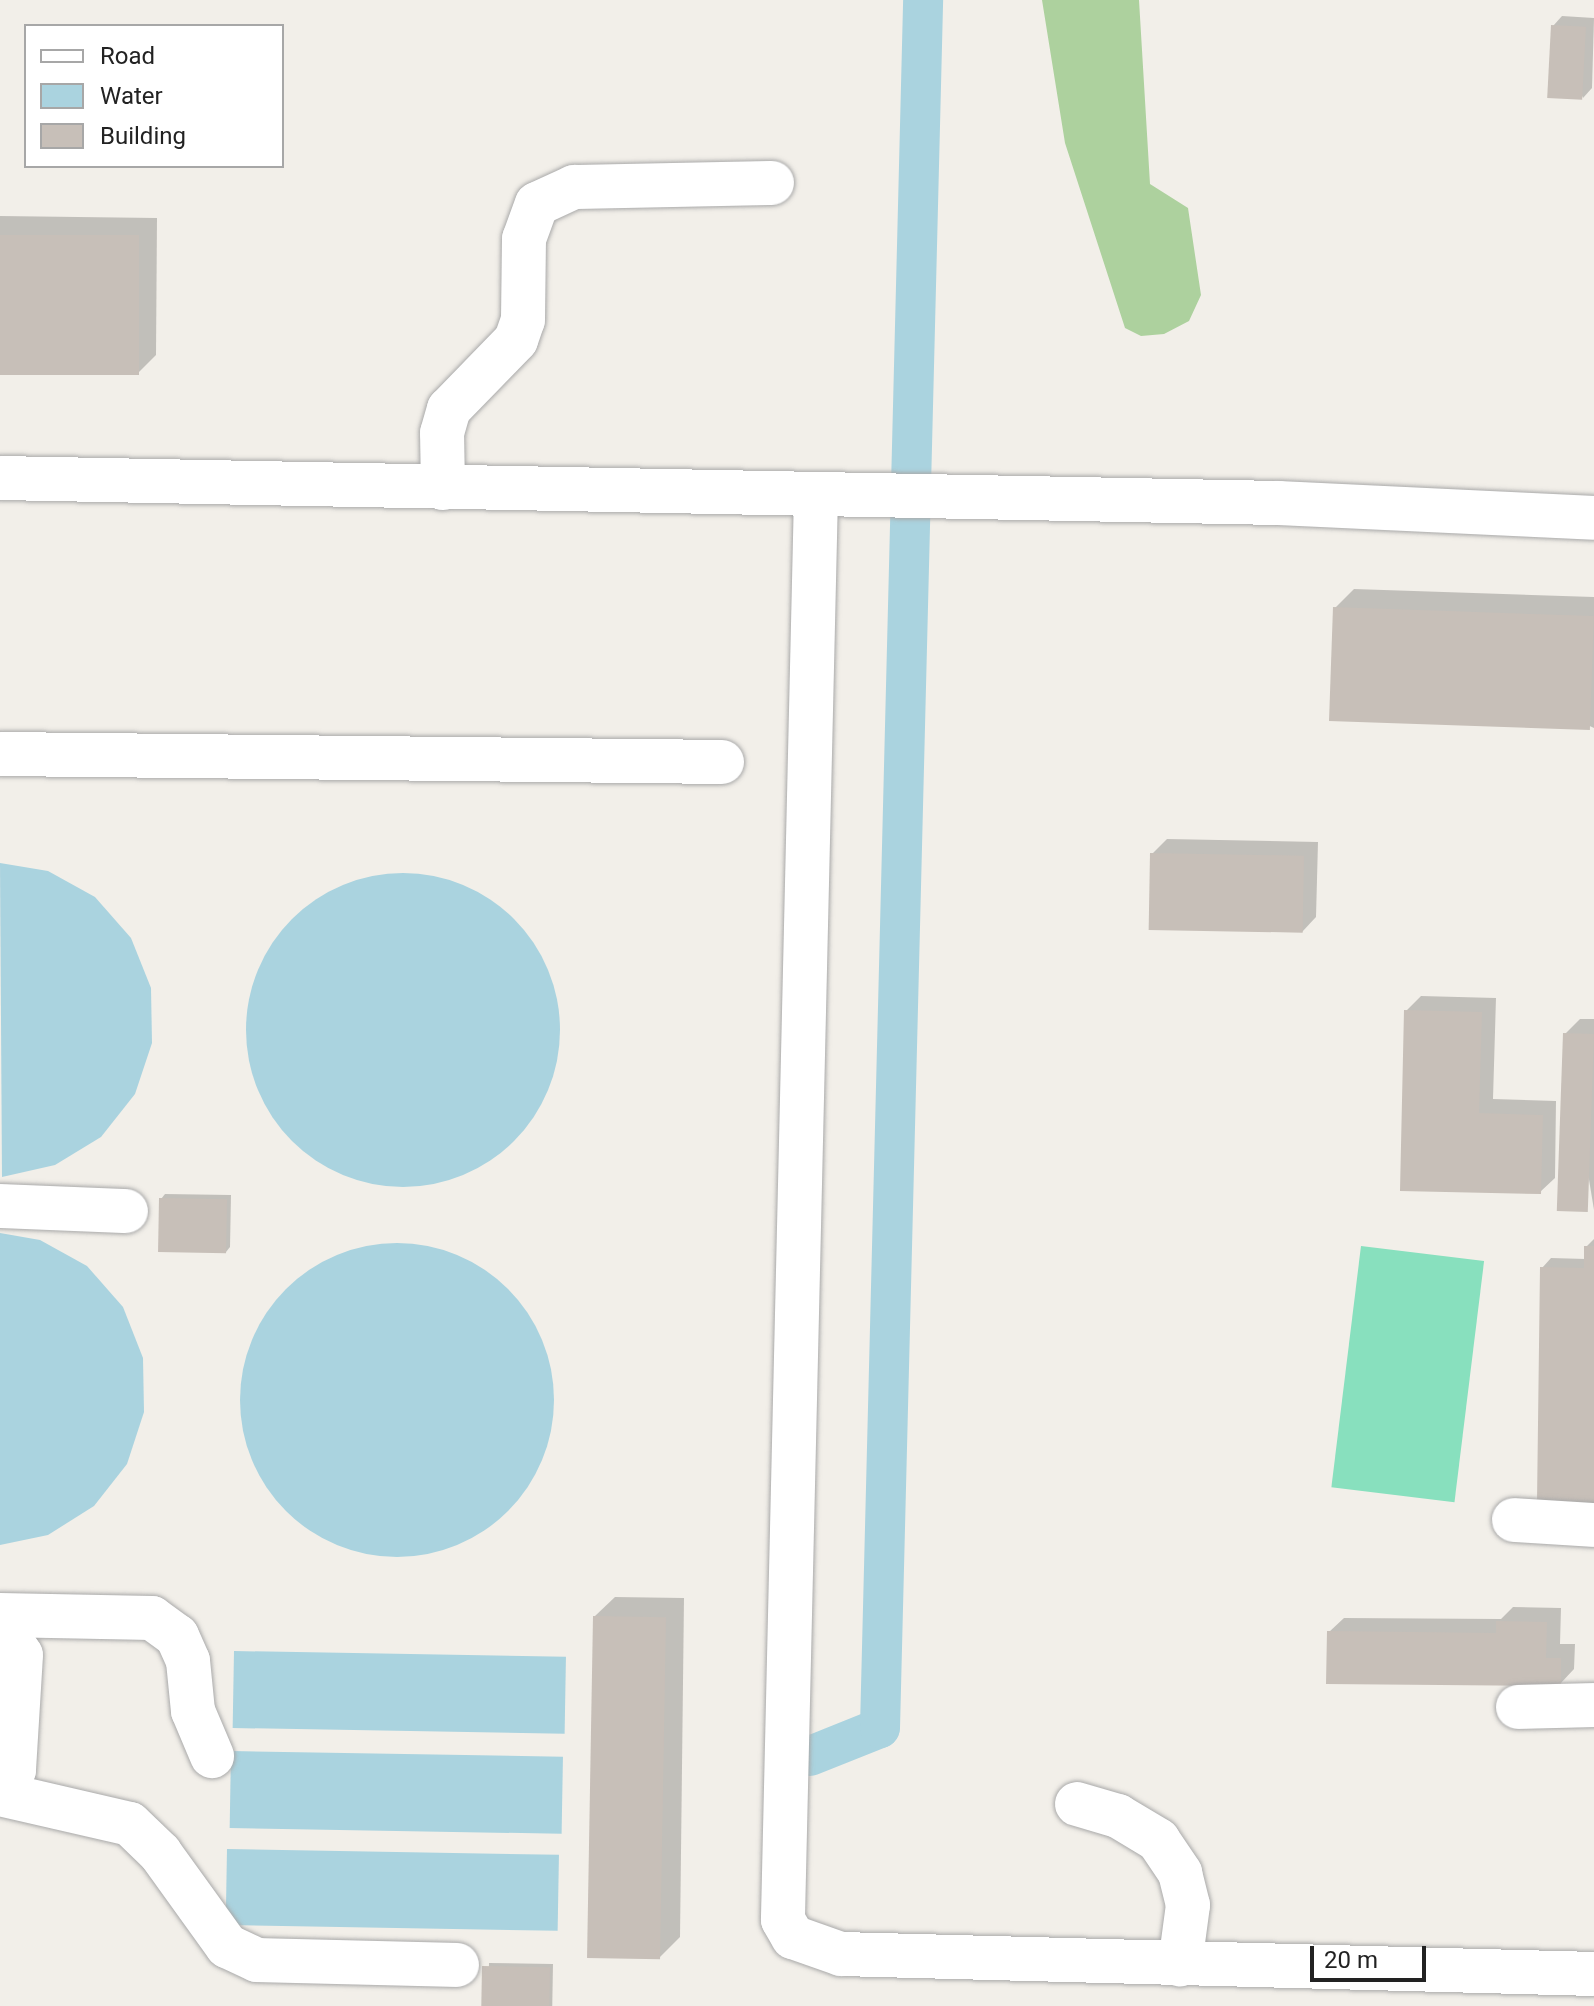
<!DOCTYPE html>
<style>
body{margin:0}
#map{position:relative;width:1594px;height:2006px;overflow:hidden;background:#f2efe9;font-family:Roboto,sans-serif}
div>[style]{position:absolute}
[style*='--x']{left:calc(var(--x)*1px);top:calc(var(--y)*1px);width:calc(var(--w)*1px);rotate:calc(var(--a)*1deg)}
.forest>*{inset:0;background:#add19e}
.pitch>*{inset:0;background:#88e0be;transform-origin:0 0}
.water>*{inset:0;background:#aad3df;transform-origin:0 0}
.round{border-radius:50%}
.shadow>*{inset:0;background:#0003;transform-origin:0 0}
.canal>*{height:40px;margin:-20px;padding:0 20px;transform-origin:20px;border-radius:20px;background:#aad3df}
.building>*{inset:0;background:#c7bfb8;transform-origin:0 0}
.roads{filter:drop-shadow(0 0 2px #a9a9a9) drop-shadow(0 0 2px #a9a9a9)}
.minor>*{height:44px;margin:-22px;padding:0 22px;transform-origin:22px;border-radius:22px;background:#fff}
span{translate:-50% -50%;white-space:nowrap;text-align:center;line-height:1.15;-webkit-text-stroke:6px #fff;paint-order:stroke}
.legend{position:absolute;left:24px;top:24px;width:260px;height:144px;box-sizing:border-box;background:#fff;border:2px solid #a7a7a7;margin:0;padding:10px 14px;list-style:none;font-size:24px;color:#222}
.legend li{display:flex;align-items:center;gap:16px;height:40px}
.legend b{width:40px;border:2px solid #a7a7a7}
.scale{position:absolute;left:1310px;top:1946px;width:116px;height:36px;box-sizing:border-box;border:4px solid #222;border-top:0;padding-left:10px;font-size:24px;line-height:28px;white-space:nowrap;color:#222;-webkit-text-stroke:6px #fff;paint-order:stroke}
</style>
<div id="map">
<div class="forest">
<div style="clip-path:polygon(1042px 0,1139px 0,1150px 184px,1188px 208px,1201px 295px,1189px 321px,1164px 334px,1141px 336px,1125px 328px,1065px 143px)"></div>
</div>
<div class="pitch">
<div style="left:1361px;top:1246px;width:124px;height:243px;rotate:7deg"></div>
</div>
<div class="water">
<div style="clip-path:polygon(0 863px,48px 871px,95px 897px,131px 938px,151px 988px,152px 1043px,135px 1094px,101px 1137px,55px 1165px,2px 1177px)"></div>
<div class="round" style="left:246px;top:873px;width:314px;height:314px"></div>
<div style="clip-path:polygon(0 1233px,40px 1240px,87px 1266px,123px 1307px,143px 1358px,144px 1412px,127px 1464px,94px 1506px,48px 1535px,0 1545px)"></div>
<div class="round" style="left:240px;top:1243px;width:314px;height:314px"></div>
<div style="left:234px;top:1651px;width:332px;height:77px;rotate:1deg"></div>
<div style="left:231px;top:1751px;width:332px;height:77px;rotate:1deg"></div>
<div style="left:227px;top:1849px;width:332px;height:76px;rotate:1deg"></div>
</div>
<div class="shadow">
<div style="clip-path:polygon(1562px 16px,1594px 18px,1592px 88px,1583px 98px,1553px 26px)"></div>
<div style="clip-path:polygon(0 216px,157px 218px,156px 355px,137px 374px,0 373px)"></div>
<div style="clip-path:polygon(1354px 589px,1594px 597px,1594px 728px,1335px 608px)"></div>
<div style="clip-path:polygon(1167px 839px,1318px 842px,1316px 917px,1302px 932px,1152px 854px)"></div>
<div style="clip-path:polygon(1421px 996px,1496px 998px,1493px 1099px,1556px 1101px,1555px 1178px,1540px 1192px,1402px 1189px,1406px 1011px)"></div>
<div style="clip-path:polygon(1580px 1019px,1594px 1019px,1594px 1210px,1565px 1034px)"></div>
<div style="clip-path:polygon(165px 1194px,231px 1195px,230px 1247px,226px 1252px,161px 1199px)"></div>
<div style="clip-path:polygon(1594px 1239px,1594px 1501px,1542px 1268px,1551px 1258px,1586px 1259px,1586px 1247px)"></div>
<div style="clip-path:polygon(615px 1597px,684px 1598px,680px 1937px,660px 1957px,595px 1616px)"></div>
<div style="clip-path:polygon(1513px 1607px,1561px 1608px,1560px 1644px,1575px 1644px,1574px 1669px,1560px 1684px,1329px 1632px,1344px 1618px,1501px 1619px)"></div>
<div style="left:489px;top:1963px;width:64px;height:43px;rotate:1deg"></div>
</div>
<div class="canal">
<div style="--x:810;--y:1756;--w:75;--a:-21.8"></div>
<div style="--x:880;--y:1728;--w:1729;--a:-88.57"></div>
</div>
<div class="building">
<div style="left:1551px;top:25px;width:35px;height:73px;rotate:3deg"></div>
<div style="left:0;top:235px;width:139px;height:140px"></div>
<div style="left:1333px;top:607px;width:261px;height:114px;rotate:2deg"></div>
<div style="left:1150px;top:853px;width:154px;height:77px;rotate:1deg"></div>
<div style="clip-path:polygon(1404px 1010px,1482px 1012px,1479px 1113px,1543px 1115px,1541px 1194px,1400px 1191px)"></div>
<div style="left:1563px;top:1033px;width:31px;height:178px;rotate:2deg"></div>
<div style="left:159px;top:1198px;width:68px;height:54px;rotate:1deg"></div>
<div style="clip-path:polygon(1584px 1246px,1594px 1246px,1594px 1503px,1537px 1502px,1540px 1267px,1584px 1268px)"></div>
<div style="left:593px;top:1616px;width:73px;height:342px;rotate:1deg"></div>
<div style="clip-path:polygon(1496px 1621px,1547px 1622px,1546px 1658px,1561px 1658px,1561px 1686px,1326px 1684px,1327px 1631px,1496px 1633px)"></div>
<div style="left:482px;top:1966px;width:68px;height:40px;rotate:1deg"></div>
</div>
<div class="roads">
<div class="minor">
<div style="--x:0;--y:478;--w:1279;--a:1.12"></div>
<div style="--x:1279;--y:503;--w:315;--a:2.7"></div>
<div style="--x:443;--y:488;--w:55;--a:-91"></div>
<div style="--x:442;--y:433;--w:25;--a:-74"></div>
<div style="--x:449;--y:409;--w:96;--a:-45.8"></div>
<div style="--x:516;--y:340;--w:21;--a:-71"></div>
<div style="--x:523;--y:320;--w:81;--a:-89.3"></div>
<div style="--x:524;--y:239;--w:37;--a:-70"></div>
<div style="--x:537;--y:204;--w:41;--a:-24.7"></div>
<div style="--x:574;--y:187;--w:198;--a:-1.2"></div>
<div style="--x:816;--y:495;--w:1425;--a:91.33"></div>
<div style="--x:783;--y:1920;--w:20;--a:60"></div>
<div style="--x:793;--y:1937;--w:51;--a:19.5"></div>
<div style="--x:841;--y:1954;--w:753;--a:1.52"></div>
<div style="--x:0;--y:754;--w:722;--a:0.63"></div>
<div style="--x:0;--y:1206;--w:126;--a:2.3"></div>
<div style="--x:1514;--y:1520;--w:80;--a:3.6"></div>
<div style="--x:0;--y:1615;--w:152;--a:1.1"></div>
<div style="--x:152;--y:1618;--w:31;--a:36"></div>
<div style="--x:177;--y:1636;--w:27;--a:66"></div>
<div style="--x:188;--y:1661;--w:50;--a:84.3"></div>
<div style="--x:193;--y:1711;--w:49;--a:67.1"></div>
<div style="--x:0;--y:1622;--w:39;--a:58"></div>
<div style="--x:21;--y:1655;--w:115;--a:93.5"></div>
<div style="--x:14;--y:1770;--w:24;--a:125"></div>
<div style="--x:1518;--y:1707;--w:76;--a:-1.5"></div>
<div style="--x:0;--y:1794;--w:133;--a:13"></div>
<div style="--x:130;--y:1824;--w:42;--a:44"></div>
<div style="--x:160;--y:1853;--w:115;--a:54.2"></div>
<div style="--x:227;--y:1946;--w:33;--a:25"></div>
<div style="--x:257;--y:1960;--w:200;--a:1.4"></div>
<div style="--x:1077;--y:1804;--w:43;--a:16.3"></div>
<div style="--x:1118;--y:1816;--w:47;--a:31"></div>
<div style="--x:1158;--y:1840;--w:40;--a:56"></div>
<div style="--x:1180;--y:1873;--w:33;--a:76"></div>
<div style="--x:1188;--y:1905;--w:60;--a:97.7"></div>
</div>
</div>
<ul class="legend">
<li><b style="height:10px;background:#fff"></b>Road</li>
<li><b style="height:22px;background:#aad3df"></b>Water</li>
<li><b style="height:22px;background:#c7bfb8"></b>Building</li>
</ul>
<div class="scale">20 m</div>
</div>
